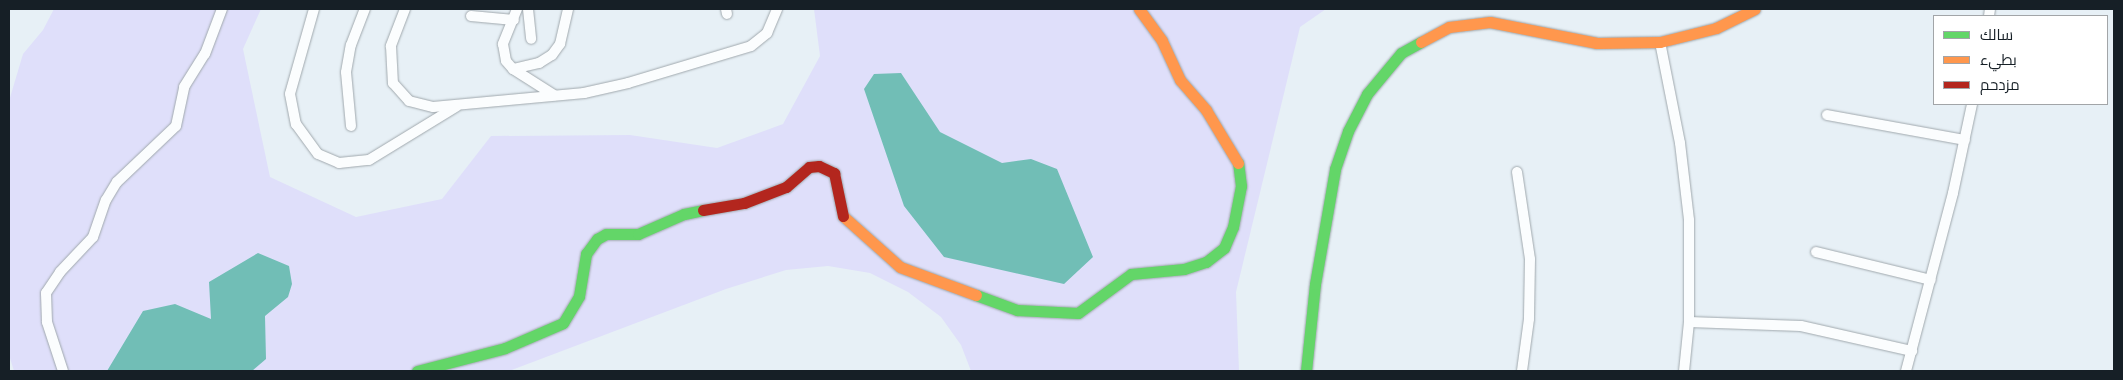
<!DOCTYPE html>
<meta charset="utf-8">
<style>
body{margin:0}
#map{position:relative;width:2123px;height:380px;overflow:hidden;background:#e7f0f6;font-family:"Playfair Display",Cairo,serif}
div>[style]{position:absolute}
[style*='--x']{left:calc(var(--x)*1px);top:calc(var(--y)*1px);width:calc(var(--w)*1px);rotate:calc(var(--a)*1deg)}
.green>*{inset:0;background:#dfdffa}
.water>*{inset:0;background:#71beb6}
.roads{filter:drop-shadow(0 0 1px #a0a8ad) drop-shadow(0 0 1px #a0a8ad)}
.street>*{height:10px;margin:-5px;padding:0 5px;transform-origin:5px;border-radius:5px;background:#fbfdfe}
.fast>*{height:11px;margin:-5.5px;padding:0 5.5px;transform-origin:5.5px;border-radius:5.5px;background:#63d668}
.slow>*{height:11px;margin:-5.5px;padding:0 5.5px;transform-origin:5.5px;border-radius:5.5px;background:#ff974d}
.jam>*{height:11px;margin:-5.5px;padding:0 5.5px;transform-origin:5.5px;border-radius:5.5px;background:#b3261e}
span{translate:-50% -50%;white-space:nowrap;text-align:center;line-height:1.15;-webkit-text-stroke:5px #fff;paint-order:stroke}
.frame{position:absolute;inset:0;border:10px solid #161f26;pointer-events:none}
.legend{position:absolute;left:1933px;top:15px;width:175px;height:90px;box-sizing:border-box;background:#fff;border:1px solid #a2a5a8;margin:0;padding:6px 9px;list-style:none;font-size:15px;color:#161f26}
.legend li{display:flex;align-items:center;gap:10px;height:25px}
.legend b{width:25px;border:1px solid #a2a5a8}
</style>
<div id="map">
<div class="green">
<div style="clip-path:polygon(54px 9px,261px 9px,243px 49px,270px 177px,356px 217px,442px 199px,491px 136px,630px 135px,717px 148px,783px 124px,820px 56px,814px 9px,1326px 9px,1300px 27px,1236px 292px,1239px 371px,971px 371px,961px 345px,941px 317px,908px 292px,870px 273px,828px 266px,786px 270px,726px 289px,509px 371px,14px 371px,9px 355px,9px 101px,23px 54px,43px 30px)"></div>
</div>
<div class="water">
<div style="clip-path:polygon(901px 73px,940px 132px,1002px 163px,1031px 159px,1057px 169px,1093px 257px,1064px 284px,944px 257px,904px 206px,864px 89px,874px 74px)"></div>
<div style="clip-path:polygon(258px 253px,289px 266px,292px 284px,288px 297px,265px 316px,266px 359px,252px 371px,107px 371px,143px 311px,175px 304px,211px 319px,209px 282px)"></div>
</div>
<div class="roads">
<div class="street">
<div style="--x:314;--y:9;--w:88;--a:105.8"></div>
<div style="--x:290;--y:94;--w:31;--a:79"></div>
<div style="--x:296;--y:124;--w:37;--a:54"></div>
<div style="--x:318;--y:154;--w:23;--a:23"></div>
<div style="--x:339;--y:163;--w:30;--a:-6"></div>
<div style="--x:369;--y:160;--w:103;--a:-31.5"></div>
<div style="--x:405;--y:9;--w:40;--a:111"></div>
<div style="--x:391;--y:46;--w:37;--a:87"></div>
<div style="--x:393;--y:83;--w:24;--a:48"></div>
<div style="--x:409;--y:101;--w:25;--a:14"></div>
<div style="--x:433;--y:107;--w:152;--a:-5.3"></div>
<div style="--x:584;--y:93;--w:45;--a:-12.8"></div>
<div style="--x:628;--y:83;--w:128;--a:-16.7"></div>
<div style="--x:751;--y:46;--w:21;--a:-39"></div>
<div style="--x:767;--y:33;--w:26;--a:-67"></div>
<div style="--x:517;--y:9;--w:38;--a:112"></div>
<div style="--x:503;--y:44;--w:17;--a:80"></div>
<div style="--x:506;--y:61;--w:11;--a:49"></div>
<div style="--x:513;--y:69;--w:49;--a:32.4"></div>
<div style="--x:528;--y:9;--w:30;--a:84"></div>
<div style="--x:726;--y:9;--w:5;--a:79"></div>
<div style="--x:471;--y:16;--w:43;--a:5.3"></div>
<div style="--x:1989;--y:16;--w:7;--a:-82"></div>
<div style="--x:1660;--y:42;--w:103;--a:78.8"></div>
<div style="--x:1680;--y:143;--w:78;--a:83.3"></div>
<div style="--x:1689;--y:220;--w:102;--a:90"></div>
<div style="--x:1689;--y:322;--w:49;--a:95.8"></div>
<div style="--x:513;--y:69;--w:27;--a:-13"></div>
<div style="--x:539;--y:63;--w:15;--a:-32"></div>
<div style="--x:552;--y:55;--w:14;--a:-54"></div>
<div style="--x:560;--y:44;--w:36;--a:-77"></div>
<div style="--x:1827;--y:115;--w:140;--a:10.3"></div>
<div style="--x:351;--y:126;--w:54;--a:-95.3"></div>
<div style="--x:346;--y:72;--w:27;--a:-80"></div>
<div style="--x:351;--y:45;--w:39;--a:-69"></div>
<div style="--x:1517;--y:172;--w:88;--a:81.5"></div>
<div style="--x:1530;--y:259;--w:60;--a:91"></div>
<div style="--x:1529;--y:319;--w:52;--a:97.7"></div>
<div style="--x:1816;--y:252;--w:118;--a:13.7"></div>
<div style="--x:1689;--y:322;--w:112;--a:2"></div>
<div style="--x:1801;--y:326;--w:114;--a:12.7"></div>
<div style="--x:63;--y:371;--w:52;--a:-108.1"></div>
<div style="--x:47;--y:322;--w:29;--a:-92"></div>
<div style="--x:46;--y:293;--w:25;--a:-56"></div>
<div style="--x:60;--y:272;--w:48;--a:-46.7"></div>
<div style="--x:93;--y:237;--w:39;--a:-71"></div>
<div style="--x:106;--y:200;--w:21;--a:-59"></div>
<div style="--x:117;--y:182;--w:81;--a:-43.5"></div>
<div style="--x:176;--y:126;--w:40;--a:-78"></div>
<div style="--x:184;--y:87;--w:39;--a:-58"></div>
<div style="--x:205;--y:54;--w:48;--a:-69.3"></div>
<div style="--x:1906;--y:371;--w:184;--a:-75.2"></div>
<div style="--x:1953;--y:193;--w:91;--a:-77.9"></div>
</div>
<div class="fast">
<div style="--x:976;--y:295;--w:44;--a:20.1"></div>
<div style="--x:1017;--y:310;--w:61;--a:2.8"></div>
<div style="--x:1078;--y:313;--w:66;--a:-36.3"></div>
<div style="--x:1131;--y:274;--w:53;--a:-5.4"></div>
<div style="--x:1184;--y:269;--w:23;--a:-18"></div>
<div style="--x:1206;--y:262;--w:23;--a:-38"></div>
<div style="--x:1224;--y:248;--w:23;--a:-67"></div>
<div style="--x:1233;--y:227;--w:42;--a:-79"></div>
<div style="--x:1241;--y:186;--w:23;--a:-97"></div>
<div style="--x:417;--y:371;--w:91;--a:-14.6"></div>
<div style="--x:505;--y:348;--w:63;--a:-23.3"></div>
<div style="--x:563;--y:323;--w:31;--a:-59"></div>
<div style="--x:579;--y:296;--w:43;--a:-80.5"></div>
<div style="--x:586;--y:254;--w:19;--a:-54"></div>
<div style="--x:597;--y:239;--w:10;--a:-29"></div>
<div style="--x:606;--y:234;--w:32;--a:0"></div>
<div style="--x:638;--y:234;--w:50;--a:-23.5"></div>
<div style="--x:684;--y:214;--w:19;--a:-12"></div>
<div style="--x:1306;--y:371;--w:87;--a:-84.1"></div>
<div style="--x:1315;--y:284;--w:117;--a:-80.1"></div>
<div style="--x:1335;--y:169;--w:40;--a:-71.1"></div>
<div style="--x:1348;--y:131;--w:42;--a:-62.8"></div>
<div style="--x:1367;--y:94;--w:53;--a:-50.3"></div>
<div style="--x:1401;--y:53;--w:23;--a:-29"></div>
</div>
<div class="slow">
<div style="--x:1139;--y:9;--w:39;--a:54"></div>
<div style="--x:1162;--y:41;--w:43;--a:65.2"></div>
<div style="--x:1180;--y:80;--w:40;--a:49"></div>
<div style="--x:1206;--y:110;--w:62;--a:58.9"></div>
<div style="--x:1421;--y:42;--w:32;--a:-28"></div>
<div style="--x:1449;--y:27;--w:41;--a:-7"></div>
<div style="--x:1490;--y:22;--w:109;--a:11.1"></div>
<div style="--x:1597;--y:43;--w:63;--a:-0.9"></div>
<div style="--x:1660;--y:42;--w:58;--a:-14"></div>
<div style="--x:1716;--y:28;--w:43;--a:-26"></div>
<div style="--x:843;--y:216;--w:76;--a:41.8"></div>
<div style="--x:900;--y:267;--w:81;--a:20.2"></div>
</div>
<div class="jam">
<div style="--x:703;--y:210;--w:42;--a:-9.7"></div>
<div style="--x:744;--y:203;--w:45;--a:-20.9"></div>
<div style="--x:786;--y:187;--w:30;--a:-41"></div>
<div style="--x:809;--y:167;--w:10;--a:-6"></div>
<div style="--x:819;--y:166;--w:17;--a:25"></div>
<div style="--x:834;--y:173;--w:44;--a:78.2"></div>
</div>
</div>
<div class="frame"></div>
<ul class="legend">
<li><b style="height:6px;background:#63d668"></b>سالك</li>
<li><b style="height:6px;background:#ff974d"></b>بطيء</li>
<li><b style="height:6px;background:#b3261e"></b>مزدحم</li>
</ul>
</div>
